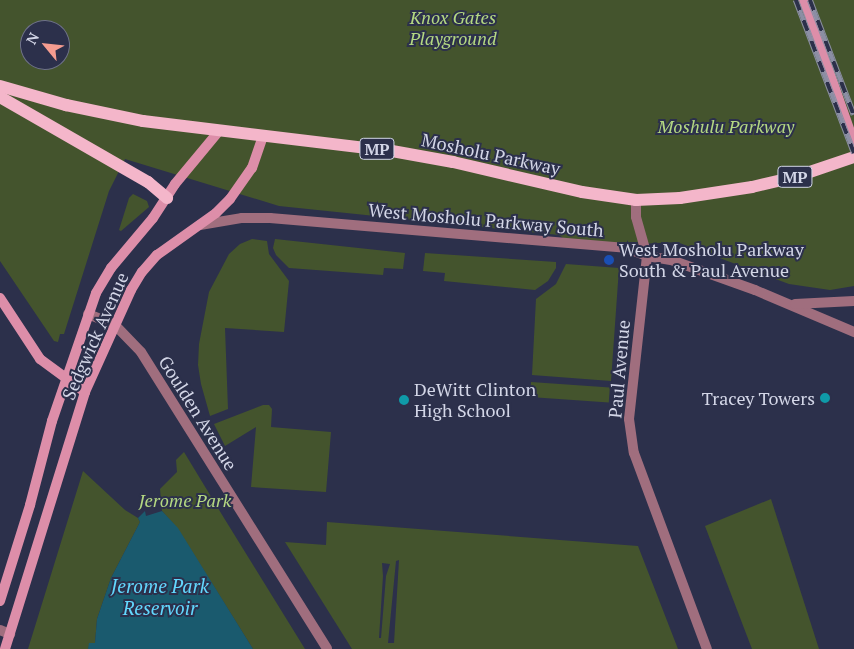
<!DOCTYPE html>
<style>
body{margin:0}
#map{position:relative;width:854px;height:649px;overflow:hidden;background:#2c304b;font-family:"PT Serif",serif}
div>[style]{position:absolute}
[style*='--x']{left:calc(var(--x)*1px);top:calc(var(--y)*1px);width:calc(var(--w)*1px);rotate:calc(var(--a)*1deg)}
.green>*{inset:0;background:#44542d;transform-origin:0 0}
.water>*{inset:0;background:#1a5a6e}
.street>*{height:10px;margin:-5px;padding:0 5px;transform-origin:5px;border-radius:5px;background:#a06e7e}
.secondary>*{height:10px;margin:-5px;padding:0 5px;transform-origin:5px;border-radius:5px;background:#dd8ea9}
.primary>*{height:12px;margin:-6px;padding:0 6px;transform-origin:6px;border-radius:6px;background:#f4b6ca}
.rail>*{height:5.5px;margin-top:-2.75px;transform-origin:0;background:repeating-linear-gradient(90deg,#2c304b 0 11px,#8b8ea4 0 22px);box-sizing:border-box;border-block:1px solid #8b8ea4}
.dots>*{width:14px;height:14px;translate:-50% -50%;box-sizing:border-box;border:2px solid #2c304b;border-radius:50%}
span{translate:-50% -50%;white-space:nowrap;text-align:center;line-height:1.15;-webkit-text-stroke:4px #2c304b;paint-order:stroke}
.shield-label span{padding:1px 4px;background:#2c304b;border:1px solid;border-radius:4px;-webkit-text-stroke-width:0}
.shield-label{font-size:16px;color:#d3d6e7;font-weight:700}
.park-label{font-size:18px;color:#b4d882;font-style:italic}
.street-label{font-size:18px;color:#d3d6e7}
.poi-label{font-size:18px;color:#d3d6e7}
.left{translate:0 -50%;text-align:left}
.right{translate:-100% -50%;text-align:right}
.water-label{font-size:19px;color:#62d8fe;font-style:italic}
.north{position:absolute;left:20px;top:20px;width:50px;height:50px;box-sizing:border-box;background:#2c304b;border:1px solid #6f7289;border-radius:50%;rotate:298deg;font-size:14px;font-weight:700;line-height:20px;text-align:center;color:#d3d6e7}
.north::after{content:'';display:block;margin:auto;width:18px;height:22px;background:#f59c90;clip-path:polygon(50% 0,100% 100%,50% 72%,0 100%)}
</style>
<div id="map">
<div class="green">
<div style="clip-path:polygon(evenodd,0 0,854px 0,854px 286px,830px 290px,789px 284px,677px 242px,622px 245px,566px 240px,559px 235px,279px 206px,125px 159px,109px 191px,64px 334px,60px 334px,58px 342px,54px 341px,0 261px,0 0,30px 30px,60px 30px,60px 60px,30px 60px,30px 30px)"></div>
<div style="clip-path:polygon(133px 194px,147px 201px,149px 207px,121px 231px,119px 230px,129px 198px)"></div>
<div style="clip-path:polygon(252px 239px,267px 241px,269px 254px,289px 281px,284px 332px,225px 328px,228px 409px,210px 416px,201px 384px,198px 365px,199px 344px,209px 292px,229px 254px,240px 244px)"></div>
<div style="clip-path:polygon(275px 239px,405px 253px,403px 269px,384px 268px,383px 275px,289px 268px,276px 255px,273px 248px)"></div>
<div style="clip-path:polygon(425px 253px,556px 262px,556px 268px,548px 281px,535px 290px,444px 281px,445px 273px,423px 271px)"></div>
<div style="clip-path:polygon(566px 264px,619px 268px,611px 381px,532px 375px,536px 299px,556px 284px)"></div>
<div style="left:531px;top:382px;width:79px;height:15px;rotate:4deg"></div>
<div style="clip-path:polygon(263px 405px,269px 405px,272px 409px,271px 427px,331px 432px,326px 492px,251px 487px,256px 427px,225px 446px,214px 424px)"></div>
<div style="clip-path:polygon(184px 452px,224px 518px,305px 649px,253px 649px,178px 529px,162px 511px,160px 489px,177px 472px,176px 460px)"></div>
<div style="clip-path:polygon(83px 471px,125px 510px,138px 518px,140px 522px,111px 578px,97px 619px,95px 643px,90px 643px,88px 649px,28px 649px)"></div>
<div style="clip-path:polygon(771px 499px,819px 649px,752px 649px,705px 526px)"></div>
<div style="clip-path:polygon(evenodd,327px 522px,638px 546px,678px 649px,352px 649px,285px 542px,326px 545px,327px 522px,399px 560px,394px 643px,388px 643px,396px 561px,399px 560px,327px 522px,382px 563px,390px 564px,386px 576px,381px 638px,379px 638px,383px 576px,382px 563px)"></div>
</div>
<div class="water">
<div style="clip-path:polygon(145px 511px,146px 516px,162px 511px,178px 528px,253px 649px,88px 649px,89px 643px,95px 643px,97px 619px,111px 578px,140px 522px,138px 518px)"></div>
</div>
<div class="street">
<div style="--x:636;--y:200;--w:17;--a:90"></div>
<div style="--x:636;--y:217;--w:41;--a:74.2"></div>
<div style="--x:647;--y:256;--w:164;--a:96.3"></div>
<div style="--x:629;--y:419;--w:34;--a:82"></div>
<div style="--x:634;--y:453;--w:209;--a:69.6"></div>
<div style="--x:200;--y:225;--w:43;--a:-9.5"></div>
<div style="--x:242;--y:218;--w:28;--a:0"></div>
<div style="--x:270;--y:218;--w:357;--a:4.8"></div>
<div style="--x:626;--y:248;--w:22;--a:21"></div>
<div style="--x:647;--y:256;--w:27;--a:10"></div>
<div style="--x:674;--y:261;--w:86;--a:19.7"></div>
<div style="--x:755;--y:290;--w:108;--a:23"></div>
<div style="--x:795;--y:304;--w:59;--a:-2.9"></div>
<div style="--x:88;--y:314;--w:29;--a:22"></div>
<div style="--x:115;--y:325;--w:37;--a:46"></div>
<div style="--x:141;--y:352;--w:350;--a:57.9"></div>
<div style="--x:0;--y:630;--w:11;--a:22"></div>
</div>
<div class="secondary">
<div style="--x:804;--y:0;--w:151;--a:70.7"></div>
<div style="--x:0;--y:298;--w:73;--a:56.7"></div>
<div style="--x:40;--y:359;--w:56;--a:36.3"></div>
<div style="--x:0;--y:601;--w:101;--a:-72.6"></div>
<div style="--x:30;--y:505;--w:87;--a:-75.3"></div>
<div style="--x:52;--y:421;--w:135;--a:-71"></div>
<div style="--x:96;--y:293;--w:29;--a:-59"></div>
<div style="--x:111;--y:268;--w:65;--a:-50"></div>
<div style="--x:153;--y:218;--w:40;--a:-57.1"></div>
<div style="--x:175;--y:184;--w:69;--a:-50.3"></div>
<div style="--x:5;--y:649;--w:269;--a:-72.7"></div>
<div style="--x:85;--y:392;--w:112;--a:-65.7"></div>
<div style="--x:131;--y:290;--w:21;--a:-59"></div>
<div style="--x:142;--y:272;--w:23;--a:-49"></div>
<div style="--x:157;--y:255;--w:72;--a:-35.4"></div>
<div style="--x:216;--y:213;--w:20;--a:-45"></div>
<div style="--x:230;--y:199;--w:38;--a:-55"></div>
<div style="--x:252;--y:168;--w:34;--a:-71"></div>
</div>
<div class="primary">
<div style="--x:0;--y:86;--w:69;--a:16.1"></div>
<div style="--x:66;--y:105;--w:79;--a:11.7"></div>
<div style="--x:143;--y:121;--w:251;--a:6.9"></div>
<div style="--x:392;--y:151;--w:62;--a:10.2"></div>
<div style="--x:453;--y:162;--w:132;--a:13.1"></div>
<div style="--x:582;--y:192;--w:55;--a:8.4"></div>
<div style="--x:636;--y:200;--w:44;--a:-2.6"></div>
<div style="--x:680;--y:198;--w:73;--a:-8.7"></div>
<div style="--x:752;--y:187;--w:44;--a:-13.1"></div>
<div style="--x:795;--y:177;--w:62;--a:-18.7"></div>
<div style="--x:0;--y:97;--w:171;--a:29.9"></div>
<div style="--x:148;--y:182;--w:25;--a:40"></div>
</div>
<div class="rail">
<div style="--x:796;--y:0;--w:164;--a:69.2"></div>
<div style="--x:810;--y:0;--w:123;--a:69.1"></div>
</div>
<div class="dots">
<div style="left:609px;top:260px;background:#1a4fb4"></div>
<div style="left:825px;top:398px;background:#0f9aa8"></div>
<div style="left:404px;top:400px;background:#0f9aa8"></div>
</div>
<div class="shield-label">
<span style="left:377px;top:149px">MP</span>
<span style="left:795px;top:177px">MP</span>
</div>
<div class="park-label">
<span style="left:453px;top:28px">Knox Gates<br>Playground</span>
<span style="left:726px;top:126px">Moshulu Parkway</span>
<span style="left:185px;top:500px">Jerome Park</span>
</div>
<div class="street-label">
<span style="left:491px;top:154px;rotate:12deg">Mosholu Parkway</span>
<span style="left:486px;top:220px;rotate:5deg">West Mosholu Parkway South</span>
<span style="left:95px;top:336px;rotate:-66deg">Sedgwick Avenue</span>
<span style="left:619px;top:369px;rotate:-85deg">Paul Avenue</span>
<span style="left:198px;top:413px;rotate:58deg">Goulden Avenue</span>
</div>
<div class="poi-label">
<span class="left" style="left:619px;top:260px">West Mosholu Parkway<br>South &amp; Paul Avenue</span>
<span class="left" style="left:414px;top:400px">DeWitt Clinton<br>High School</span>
<span class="right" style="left:815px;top:398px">Tracey Towers</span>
</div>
<div class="water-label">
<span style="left:160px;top:597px">Jerome Park<br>Reservoir</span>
</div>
<div class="north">N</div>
</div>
